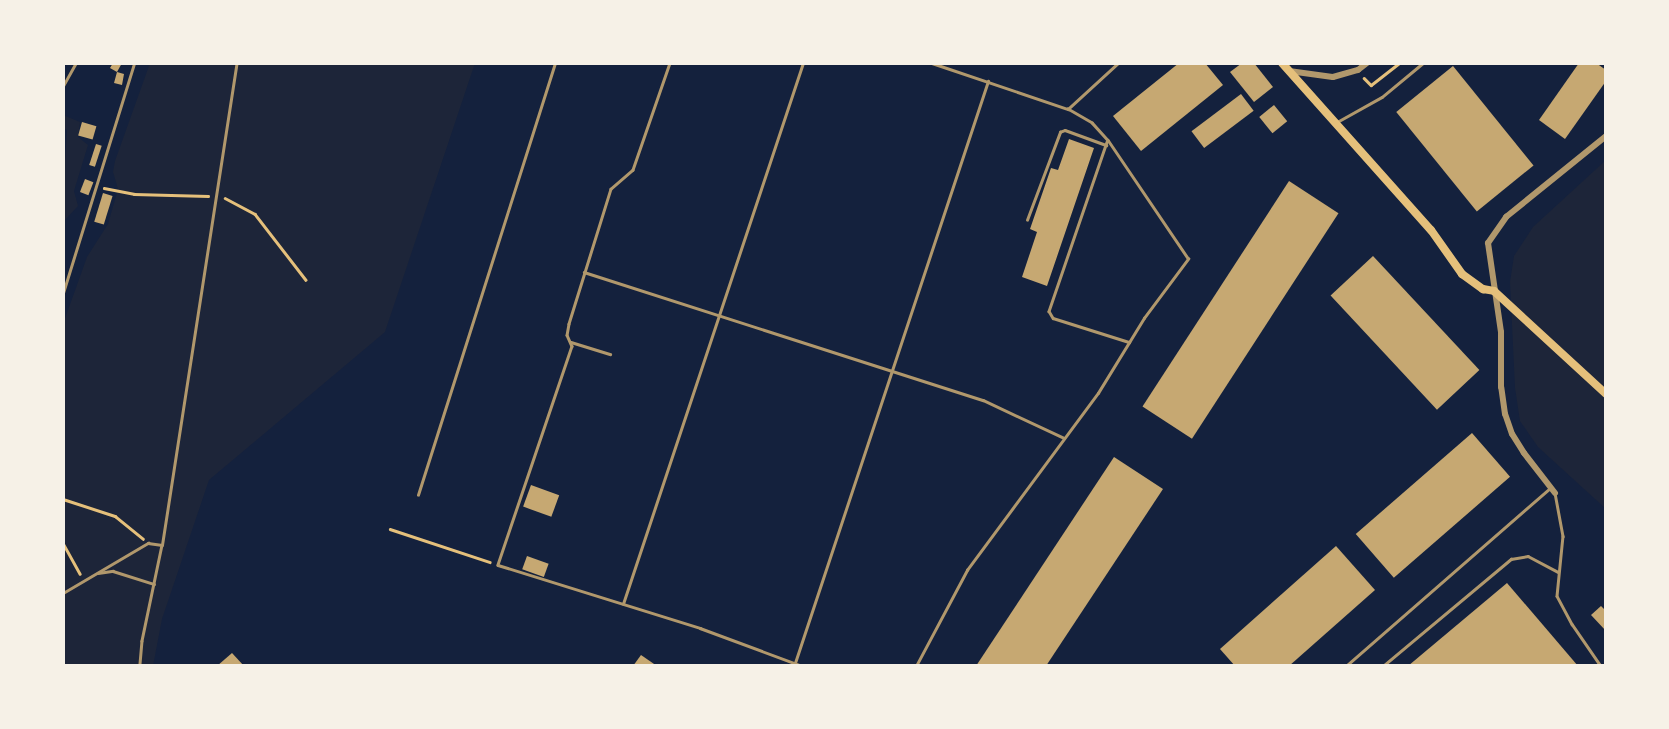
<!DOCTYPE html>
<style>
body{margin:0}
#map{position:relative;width:1669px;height:729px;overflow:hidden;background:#14213d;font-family:"Exo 2",sans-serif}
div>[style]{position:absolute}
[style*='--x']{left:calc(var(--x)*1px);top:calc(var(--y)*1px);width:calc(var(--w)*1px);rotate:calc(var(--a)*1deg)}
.green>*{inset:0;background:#1d2539}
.building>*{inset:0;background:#c6a872;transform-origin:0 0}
.path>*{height:2.5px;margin:-1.25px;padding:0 1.25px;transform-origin:1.25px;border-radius:1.25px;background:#e5c07b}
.service>*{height:2.5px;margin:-1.25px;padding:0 1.25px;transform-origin:1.25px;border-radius:1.25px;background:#b1986c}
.minor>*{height:6px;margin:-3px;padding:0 3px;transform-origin:3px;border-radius:3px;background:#b1986c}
.secondary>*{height:8px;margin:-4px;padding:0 4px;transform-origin:4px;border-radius:4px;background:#e5c07b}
span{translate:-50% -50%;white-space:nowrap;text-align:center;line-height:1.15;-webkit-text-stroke:6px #f6f1e7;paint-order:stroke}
.frame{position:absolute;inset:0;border:65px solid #f6f1e7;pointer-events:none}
</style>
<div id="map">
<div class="green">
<div style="clip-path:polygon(150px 63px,475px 63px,385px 332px,209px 480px,162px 619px,153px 666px,63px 666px,63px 324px,87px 257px,108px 224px,118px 189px,113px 172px,115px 161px)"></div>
<div style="clip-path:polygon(63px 115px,80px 122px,78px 137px,88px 145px,74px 191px,78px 206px,65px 220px,63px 191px,67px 130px,63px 128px)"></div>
<div style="clip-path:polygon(1606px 160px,1606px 509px,1538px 447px,1520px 421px,1515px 388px,1510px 282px,1514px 256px,1533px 227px)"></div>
</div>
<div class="building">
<div style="clip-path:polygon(113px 63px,122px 63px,117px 72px,124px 74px,122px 85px,114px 83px,117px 72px,110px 68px)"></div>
<div style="clip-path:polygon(1179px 63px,1205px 63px,1223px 85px,1141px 151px,1113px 116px)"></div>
<div style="clip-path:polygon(1242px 63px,1254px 63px,1273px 87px,1254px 102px,1230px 72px)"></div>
<div style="clip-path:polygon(1579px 63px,1596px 63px,1606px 70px,1606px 81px,1565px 139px,1539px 120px)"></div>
<div style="left:1453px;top:66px;width:128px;height:73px;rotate:51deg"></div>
<div style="left:1241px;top:94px;width:21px;height:62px;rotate:53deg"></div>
<div style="left:1274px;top:105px;width:21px;height:19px;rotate:51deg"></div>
<div style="left:82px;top:122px;width:15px;height:14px;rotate:16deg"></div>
<div style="clip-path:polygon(1069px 139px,1094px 148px,1047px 286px,1022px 277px,1037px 232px,1030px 229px,1051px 168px,1058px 170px)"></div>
<div style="left:96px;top:144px;width:6px;height:22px;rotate:18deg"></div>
<div style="left:85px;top:179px;width:9px;height:14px;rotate:21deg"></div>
<div style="left:1289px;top:181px;width:59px;height:269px;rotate:33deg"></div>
<div style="left:103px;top:193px;width:10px;height:30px;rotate:17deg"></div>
<div style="left:1373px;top:256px;width:156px;height:58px;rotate:47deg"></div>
<div style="left:1472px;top:433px;width:58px;height:154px;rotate:49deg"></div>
<div style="clip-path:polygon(1114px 457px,1163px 489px,1046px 666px,976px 666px)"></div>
<div style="left:531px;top:485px;width:30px;height:23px;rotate:20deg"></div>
<div style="clip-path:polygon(1336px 546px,1375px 590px,1289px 666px,1235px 666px,1220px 649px)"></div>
<div style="left:527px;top:556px;width:23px;height:14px;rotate:20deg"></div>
<div style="clip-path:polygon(1507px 583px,1578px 666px,1408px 666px)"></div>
<div style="clip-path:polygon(1601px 606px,1606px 611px,1606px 631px,1591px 615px)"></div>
<div style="clip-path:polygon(232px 653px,244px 666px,217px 666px)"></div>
<div style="clip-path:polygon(641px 655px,657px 666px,633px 666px)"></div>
</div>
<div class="path">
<div style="--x:1364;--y:78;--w:10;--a:45"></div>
<div style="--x:1371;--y:85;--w:36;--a:-38"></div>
<div style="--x:104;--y:188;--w:31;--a:11"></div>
<div style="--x:134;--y:194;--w:74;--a:1.5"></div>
<div style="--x:225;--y:198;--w:34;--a:28"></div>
<div style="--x:255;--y:214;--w:83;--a:52.3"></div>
<div style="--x:63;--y:499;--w:55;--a:18.1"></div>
<div style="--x:115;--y:516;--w:36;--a:39"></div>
<div style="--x:390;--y:529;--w:105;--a:18.3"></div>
<div style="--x:63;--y:543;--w:35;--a:61"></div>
</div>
<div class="service">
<div style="--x:670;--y:63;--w:113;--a:109.1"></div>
<div style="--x:633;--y:170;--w:29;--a:139"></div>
<div style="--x:611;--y:189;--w:141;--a:107.3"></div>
<div style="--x:569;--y:324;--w:11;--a:100"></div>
<div style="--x:567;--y:335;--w:12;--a:66"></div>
<div style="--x:572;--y:346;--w:231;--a:108.7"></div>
<div style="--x:498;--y:565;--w:212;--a:17.3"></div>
<div style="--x:700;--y:628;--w:109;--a:20.4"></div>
<div style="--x:932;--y:63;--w:144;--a:18.7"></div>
<div style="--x:1068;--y:109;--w:68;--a:-42.6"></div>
<div style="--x:63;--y:86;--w:26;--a:-61"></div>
<div style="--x:1337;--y:122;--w:51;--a:-29.1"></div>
<div style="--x:1382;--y:97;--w:53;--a:-39.7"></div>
<div style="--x:1107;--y:142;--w:179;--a:108.9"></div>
<div style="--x:1049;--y:311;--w:8;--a:60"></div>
<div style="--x:1053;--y:318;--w:80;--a:17.5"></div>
<div style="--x:1027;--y:220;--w:94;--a:-69.4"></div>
<div style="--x:1060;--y:132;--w:5;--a:-22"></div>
<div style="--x:1065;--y:130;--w:44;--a:20.1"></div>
<div style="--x:584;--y:272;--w:419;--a:17.8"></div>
<div style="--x:983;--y:400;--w:89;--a:25.1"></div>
<div style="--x:63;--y:293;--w:241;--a:-72.8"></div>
<div style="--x:571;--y:342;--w:41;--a:17.1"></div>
<div style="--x:1555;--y:493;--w:44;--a:79.5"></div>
<div style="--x:1563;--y:536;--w:60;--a:95.7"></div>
<div style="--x:1557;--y:596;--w:32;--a:62"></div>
<div style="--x:1572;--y:624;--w:51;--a:55.4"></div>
<div style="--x:418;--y:495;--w:453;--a:-72.4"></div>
<div style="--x:162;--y:545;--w:488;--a:-81.2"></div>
<div style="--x:98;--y:573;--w:15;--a:-8"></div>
<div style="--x:113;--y:571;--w:43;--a:17.6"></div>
<div style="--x:63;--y:593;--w:99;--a:-30.5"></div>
<div style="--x:148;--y:543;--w:14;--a:8"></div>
<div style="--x:162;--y:545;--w:98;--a:101.8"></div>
<div style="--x:142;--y:641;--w:25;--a:95"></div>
<div style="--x:623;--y:604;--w:570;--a:-71.6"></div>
<div style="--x:795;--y:663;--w:613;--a:-71.65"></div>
<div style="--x:916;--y:666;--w:109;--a:-62"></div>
<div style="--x:967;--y:570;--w:220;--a:-53.5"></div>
<div style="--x:1098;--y:393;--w:88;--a:-58.5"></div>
<div style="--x:1144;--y:318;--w:74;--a:-53.3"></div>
<div style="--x:1188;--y:259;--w:143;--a:-124.1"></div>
<div style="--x:1108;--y:141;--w:24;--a:-132"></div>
<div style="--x:1092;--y:123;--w:28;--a:-150"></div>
<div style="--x:1346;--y:666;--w:269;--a:-41.1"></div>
<div style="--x:1383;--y:666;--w:167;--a:-39.9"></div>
<div style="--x:1511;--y:559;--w:17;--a:-10"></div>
<div style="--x:1528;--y:556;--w:34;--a:28"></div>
</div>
<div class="minor">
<div style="--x:1289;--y:71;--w:44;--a:7.8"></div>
<div style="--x:1333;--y:77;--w:26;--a:-16"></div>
<div style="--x:1358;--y:70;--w:11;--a:-38"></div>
<div style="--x:1555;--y:493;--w:51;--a:-127.8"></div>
<div style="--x:1524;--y:453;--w:22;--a:-122"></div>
<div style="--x:1512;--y:434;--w:21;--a:-109"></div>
<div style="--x:1505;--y:414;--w:27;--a:-98"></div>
<div style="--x:1501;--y:387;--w:55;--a:-90"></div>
<div style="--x:1501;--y:332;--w:90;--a:-98.3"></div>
<div style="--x:1488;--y:243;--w:32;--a:-55"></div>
<div style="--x:1506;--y:217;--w:129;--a:-39"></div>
</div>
<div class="secondary">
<div style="--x:1282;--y:63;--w:224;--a:48.3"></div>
<div style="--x:1431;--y:230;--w:54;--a:54.8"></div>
<div style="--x:1462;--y:274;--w:26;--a:36"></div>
<div style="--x:1483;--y:289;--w:11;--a:10"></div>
<div style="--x:1494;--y:291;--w:152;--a:42.6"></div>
</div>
<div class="frame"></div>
</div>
